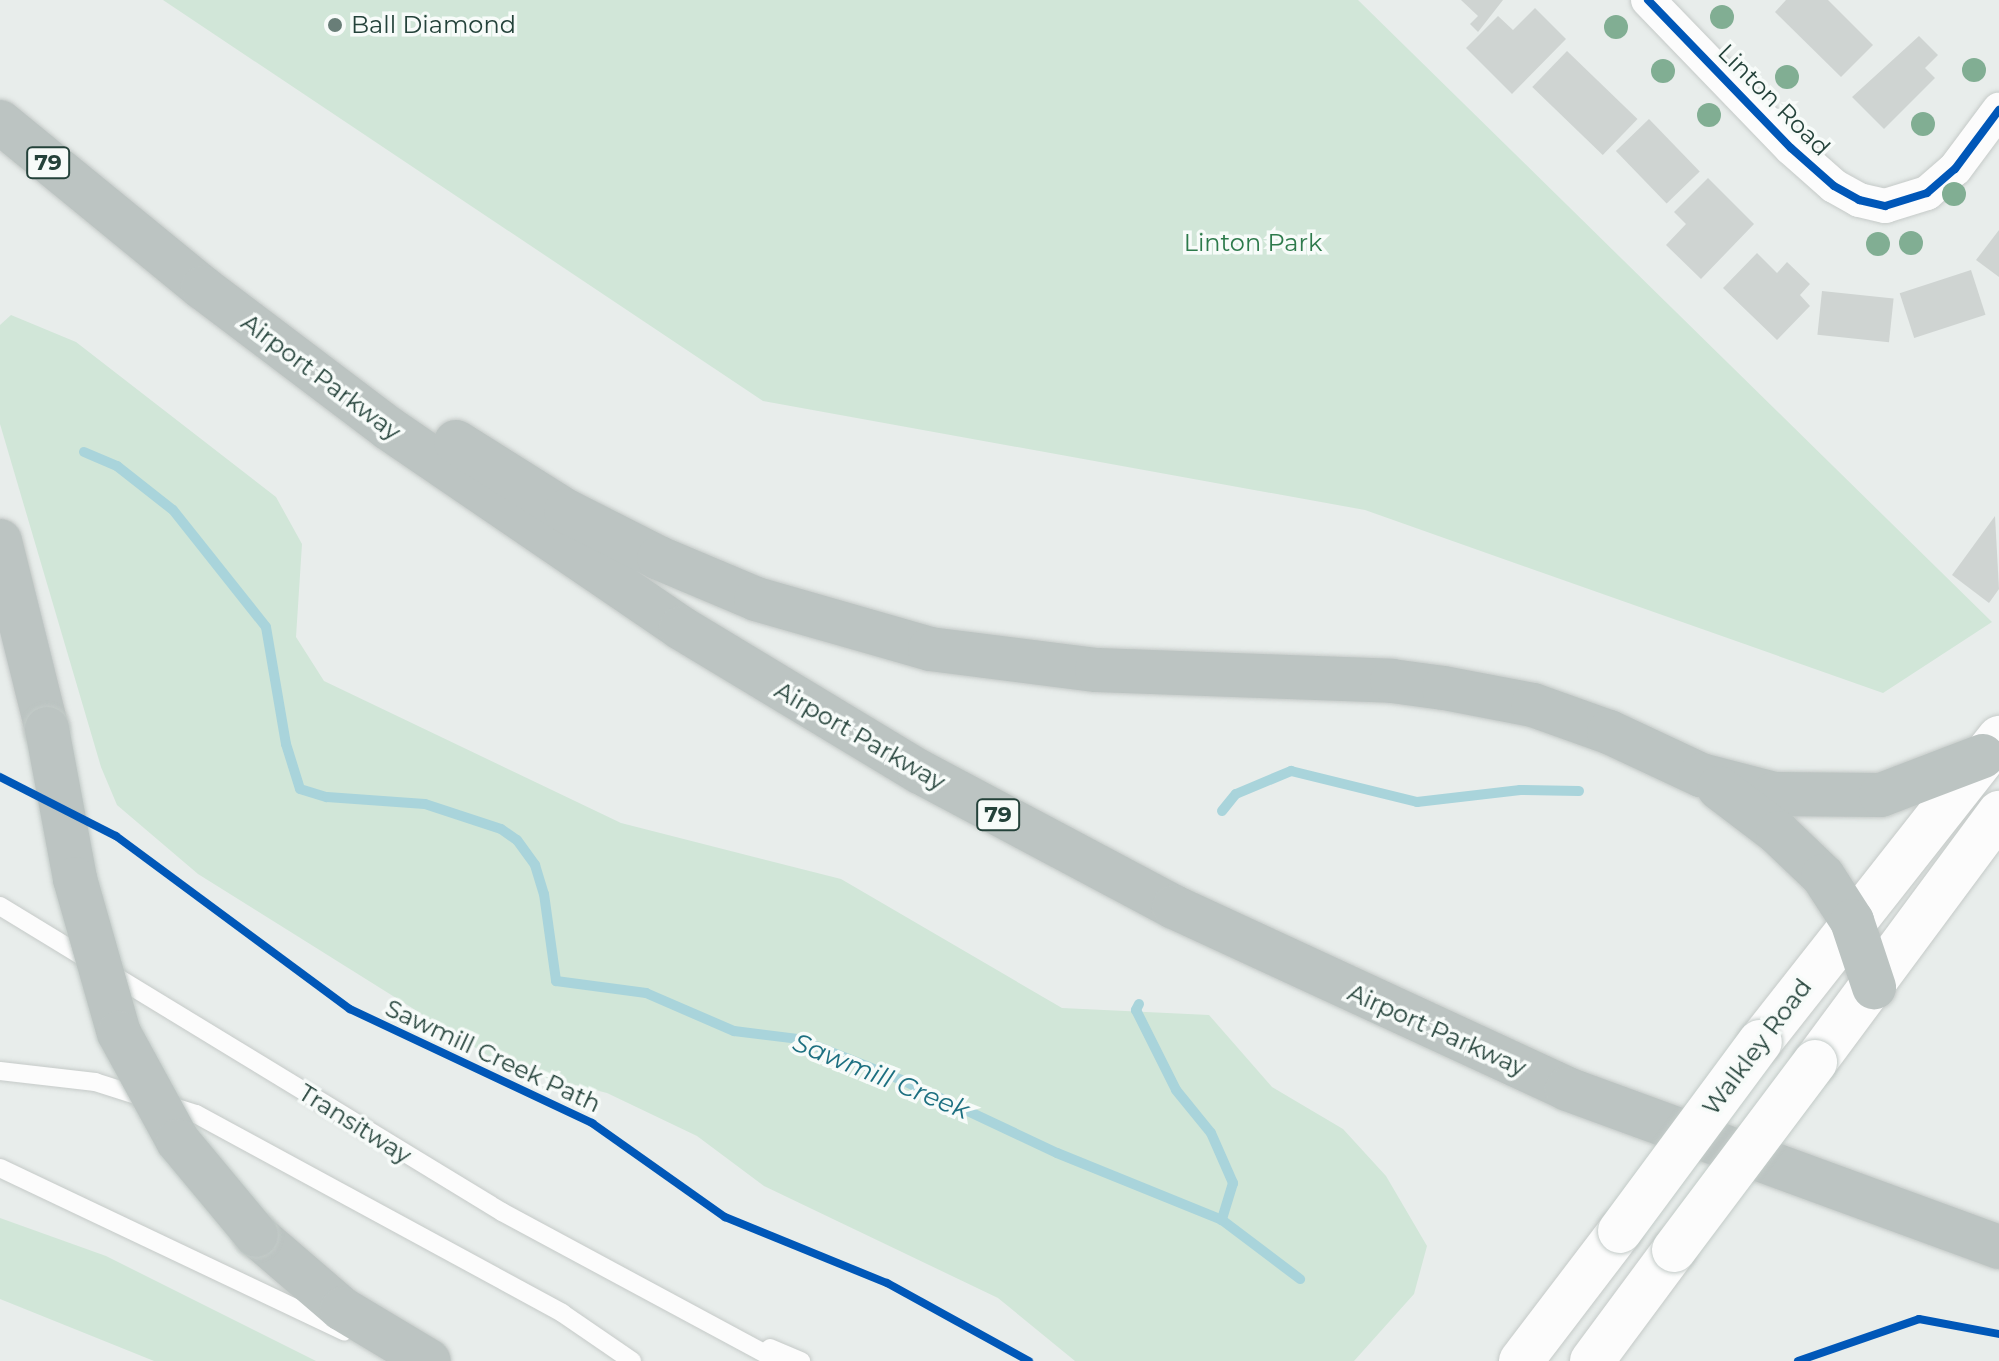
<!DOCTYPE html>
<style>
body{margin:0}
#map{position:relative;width:1999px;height:1361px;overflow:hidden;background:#e8edeb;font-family:Montserrat,sans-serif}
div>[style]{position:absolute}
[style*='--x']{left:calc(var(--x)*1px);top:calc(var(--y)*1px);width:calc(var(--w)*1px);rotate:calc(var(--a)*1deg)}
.green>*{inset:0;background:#d1e6d8}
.stream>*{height:10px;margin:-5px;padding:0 5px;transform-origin:5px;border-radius:5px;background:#a9d4db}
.building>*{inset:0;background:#cfd4d2;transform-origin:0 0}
.roads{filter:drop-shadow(0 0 2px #c5cac8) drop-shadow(0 0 2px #c5cac8)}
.lane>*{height:18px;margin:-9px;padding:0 9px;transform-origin:9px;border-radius:9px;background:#fcfcfc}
.street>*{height:34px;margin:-17px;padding:0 17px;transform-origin:17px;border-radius:17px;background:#fcfcfc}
.secondary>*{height:44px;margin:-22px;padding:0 22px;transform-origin:22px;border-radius:22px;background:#fcfcfc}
.highway>*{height:44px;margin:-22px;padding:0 22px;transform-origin:22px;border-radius:22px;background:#bcc4c2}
.bridges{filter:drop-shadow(0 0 2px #c3cbc8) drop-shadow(0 0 2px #c3cbc8)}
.secondary-bridge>*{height:44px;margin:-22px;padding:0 22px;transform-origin:22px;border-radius:22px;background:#fcfcfc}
.highway-bridge>*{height:44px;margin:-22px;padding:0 22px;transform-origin:22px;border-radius:22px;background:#bcc4c2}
.cycleway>*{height:8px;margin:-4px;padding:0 4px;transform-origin:4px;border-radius:4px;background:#0057b8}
.trees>*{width:24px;height:24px;margin:-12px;border-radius:50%;background:#81ae93}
.dots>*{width:22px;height:22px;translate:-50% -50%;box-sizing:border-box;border:4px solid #f7fbf9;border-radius:50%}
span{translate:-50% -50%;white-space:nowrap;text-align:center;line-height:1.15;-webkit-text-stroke:7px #f7fbf9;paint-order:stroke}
.shield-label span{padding:2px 6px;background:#f7fbf9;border:2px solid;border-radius:6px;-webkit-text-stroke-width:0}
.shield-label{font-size:22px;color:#24423a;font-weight:700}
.poi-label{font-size:24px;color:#24423a}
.left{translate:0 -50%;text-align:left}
.street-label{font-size:24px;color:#24423a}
.park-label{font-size:24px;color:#2d7a4b}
.water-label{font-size:26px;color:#1c6f80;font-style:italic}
</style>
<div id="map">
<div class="green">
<div style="clip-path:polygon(163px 0,1358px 0,1992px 622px,1883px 693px,1365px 510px,763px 401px)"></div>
<div style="clip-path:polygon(11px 315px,76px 342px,276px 497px,302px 544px,296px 637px,324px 681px,621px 823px,841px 879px,1062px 1008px,1209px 1015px,1272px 1087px,1343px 1129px,1386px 1176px,1427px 1246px,1414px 1294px,1354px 1361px,1075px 1361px,998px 1298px,764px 1186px,697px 1136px,607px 1093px,508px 1068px,198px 874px,117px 805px,101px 767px,0 424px,0 325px)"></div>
<div style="clip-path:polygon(0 1218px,106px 1256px,316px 1361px,154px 1361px,0 1299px)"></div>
</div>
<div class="stream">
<div style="--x:84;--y:452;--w:36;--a:23"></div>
<div style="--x:117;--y:466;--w:71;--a:38.2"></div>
<div style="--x:173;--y:510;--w:149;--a:51.5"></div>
<div style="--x:266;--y:627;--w:119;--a:80.3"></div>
<div style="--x:286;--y:744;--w:47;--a:72.7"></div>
<div style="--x:300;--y:789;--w:28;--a:17"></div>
<div style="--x:327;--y:797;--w:98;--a:4.1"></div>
<div style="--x:425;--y:804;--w:80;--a:18.2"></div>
<div style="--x:501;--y:829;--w:19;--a:35"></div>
<div style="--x:517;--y:840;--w:31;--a:54"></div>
<div style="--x:535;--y:865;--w:30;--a:73"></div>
<div style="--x:544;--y:894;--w:88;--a:82.1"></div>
<div style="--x:556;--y:981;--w:91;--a:7.6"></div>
<div style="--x:646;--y:993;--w:96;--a:23.4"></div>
<div style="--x:734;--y:1031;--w:64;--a:7.1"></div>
<div style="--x:798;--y:1039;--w:114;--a:21.6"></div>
<div style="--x:904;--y:1081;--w:169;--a:25.2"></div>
<div style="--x:1057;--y:1153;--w:178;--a:22.1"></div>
<div style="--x:1222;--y:1220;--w:98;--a:37.1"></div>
<div style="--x:1222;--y:811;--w:22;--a:-51"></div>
<div style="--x:1236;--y:794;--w:60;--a:-22.7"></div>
<div style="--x:1291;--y:771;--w:130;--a:13.8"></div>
<div style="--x:1417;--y:802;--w:104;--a:-6.6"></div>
<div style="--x:1520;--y:790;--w:59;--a:1"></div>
<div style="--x:1139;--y:1004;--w:7;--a:117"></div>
<div style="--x:1136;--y:1010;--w:89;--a:63.4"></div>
<div style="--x:1176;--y:1090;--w:55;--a:50.9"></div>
<div style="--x:1211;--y:1133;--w:55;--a:66.3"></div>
<div style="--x:1233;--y:1183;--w:39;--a:107"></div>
</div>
<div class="building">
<div style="clip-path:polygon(1461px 0,1503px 0,1478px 32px,1470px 24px,1478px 16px)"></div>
<div style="clip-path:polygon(1786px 0,1828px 0,1873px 45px,1841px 77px,1775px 12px)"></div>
<div style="clip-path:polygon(1535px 8px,1566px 39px,1512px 94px,1466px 48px,1498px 16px,1513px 30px)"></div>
<div style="clip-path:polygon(1919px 36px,1938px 55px,1925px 68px,1935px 78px,1884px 129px,1852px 97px)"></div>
<div style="left:1567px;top:51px;width:98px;height:50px;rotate:44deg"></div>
<div style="left:1649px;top:119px;width:73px;height:46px;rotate:46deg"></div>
<div style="clip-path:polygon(1708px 178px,1754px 224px,1701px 279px,1666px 245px,1686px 224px,1674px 212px)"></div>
<div style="clip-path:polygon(1999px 230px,1999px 277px,1976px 260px)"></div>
<div style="clip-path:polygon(1757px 253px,1777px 273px,1787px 262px,1810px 284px,1800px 295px,1810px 306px,1777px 340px,1723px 288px)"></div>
<div style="left:1971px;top:270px;width:47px;height:75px;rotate:72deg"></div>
<div style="left:1822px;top:291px;width:72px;height:44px;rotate:6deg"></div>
<div style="clip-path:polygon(1995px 516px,1999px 589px,1989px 603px,1952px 575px)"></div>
</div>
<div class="roads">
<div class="lane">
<div style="--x:0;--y:906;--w:588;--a:31.36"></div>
<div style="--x:502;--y:1212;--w:315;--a:28.3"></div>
<div style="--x:0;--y:1071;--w:96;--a:6.6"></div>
<div style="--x:95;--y:1082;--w:106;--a:17.6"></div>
<div style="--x:196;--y:1114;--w:417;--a:28.5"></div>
<div style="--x:562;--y:1313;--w:85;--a:34.4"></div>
<div style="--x:0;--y:1168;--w:381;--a:25.4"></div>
<div style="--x:770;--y:1348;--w:34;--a:23"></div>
</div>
<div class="street">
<div style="--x:1648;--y:0;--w:206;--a:46"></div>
<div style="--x:1791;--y:148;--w:57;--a:41.5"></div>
<div style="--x:1834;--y:186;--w:29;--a:29"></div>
<div style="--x:1859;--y:200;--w:27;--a:13"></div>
<div style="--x:1885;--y:206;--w:44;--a:-17.2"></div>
<div style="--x:1927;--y:193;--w:37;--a:-41"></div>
<div style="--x:1955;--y:169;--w:74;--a:-53.3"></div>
</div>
<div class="secondary">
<div style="--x:1760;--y:1042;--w:387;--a:-51.8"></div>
<div style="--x:1815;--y:1062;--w:310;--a:-53.5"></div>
<div style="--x:1521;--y:1361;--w:163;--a:-52.7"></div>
<div style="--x:1592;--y:1361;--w:138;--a:-53.5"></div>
</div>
<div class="highway">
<div style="--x:0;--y:122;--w:262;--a:39.3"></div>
<div style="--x:203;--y:288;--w:232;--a:37.1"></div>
<div style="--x:388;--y:428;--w:355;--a:34.3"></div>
<div style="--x:681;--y:628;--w:279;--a:31.1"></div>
<div style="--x:920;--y:772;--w:288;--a:28"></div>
<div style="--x:1174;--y:907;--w:433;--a:24.8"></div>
<div style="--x:1567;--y:1089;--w:460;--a:20.1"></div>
<div style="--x:456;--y:442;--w:130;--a:32.1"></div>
<div style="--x:566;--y:511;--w:104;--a:26.8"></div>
<div style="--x:659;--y:558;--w:105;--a:22.9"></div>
<div style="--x:756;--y:599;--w:181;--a:16"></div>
<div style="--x:930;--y:649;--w:168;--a:7.2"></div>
<div style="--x:1097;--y:670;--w:295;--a:2.1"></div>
<div style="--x:1392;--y:681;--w:52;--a:7.7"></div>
<div style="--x:1444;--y:688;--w:91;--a:10.8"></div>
<div style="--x:1533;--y:705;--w:81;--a:19.6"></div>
<div style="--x:1609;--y:732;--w:102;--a:25.1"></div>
<div style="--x:1701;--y:775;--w:75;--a:14.6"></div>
<div style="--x:1774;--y:794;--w:107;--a:0.5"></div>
<div style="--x:1881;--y:795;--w:109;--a:-20.9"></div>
<div style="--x:0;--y:541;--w:194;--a:76"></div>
<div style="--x:1719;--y:788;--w:74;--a:37.3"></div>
<div style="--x:1778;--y:833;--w:62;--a:43.7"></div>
<div style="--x:1823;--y:876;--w:54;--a:57.2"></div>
<div style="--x:1852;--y:921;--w:70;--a:71.6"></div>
<div style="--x:256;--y:1235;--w:113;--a:40.7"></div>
<div style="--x:342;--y:1309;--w:101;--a:30.9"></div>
</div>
</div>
<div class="bridges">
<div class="secondary-bridge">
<div style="--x:1620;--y:1231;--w:235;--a:-53.5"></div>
<div style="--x:1674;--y:1250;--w:235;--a:-53.1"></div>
</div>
<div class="highway-bridge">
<div style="--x:47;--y:729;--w:153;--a:79.4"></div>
<div style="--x:75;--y:879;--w:160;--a:74.1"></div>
<div style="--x:119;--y:1033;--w:123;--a:61.4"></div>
<div style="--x:178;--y:1141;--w:122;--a:50.3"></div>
</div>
</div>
<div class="cycleway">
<div style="--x:1648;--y:0;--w:206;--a:46"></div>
<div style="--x:1791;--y:148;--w:57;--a:41.5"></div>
<div style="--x:1834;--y:186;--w:29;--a:29"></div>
<div style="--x:1859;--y:200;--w:27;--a:13"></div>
<div style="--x:1885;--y:206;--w:44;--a:-17.2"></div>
<div style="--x:1927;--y:193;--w:37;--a:-41"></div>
<div style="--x:1955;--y:169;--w:74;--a:-53.3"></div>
<div style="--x:0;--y:777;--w:130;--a:27"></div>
<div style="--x:116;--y:836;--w:291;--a:36.5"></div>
<div style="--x:350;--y:1009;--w:268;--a:25.2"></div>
<div style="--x:592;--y:1123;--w:163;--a:35.3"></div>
<div style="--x:725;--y:1217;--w:175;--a:22.2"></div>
<div style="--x:887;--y:1283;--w:162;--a:28.8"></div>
<div style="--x:1798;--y:1361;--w:128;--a:-19.1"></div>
<div style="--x:1919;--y:1319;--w:81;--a:10.6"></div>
</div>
<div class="trees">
<div style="left:1722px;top:17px"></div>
<div style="left:1616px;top:27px"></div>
<div style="left:1974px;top:70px"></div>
<div style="left:1663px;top:71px"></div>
<div style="left:1787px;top:77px"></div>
<div style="left:1709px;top:115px"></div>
<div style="left:1923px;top:124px"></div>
<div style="left:1954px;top:194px"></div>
<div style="left:1911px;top:243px"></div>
<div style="left:1878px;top:244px"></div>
</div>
<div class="dots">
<div style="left:335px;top:25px;background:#697e78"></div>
</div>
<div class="shield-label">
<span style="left:48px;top:163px">79</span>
<span style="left:998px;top:815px">79</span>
</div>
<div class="poi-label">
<span class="left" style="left:351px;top:25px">Ball Diamond</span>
</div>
<div class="street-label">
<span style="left:1774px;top:100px;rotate:45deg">Linton Road</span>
<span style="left:321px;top:377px;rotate:37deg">Airport Parkway</span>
<span style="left:860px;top:736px;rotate:30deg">Airport Parkway</span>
<span style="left:1437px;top:1030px;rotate:24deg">Airport Parkway</span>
<span style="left:1757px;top:1047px;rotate:-53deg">Walkley Road</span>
<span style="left:493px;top:1056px;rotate:25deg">Sawmill Creek Path</span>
<span style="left:355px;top:1124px;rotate:32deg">Transitway</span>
</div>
<div class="park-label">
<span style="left:1253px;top:243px">Linton Park</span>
</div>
<div class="water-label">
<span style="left:881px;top:1077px;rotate:22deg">Sawmill Creek</span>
</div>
</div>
